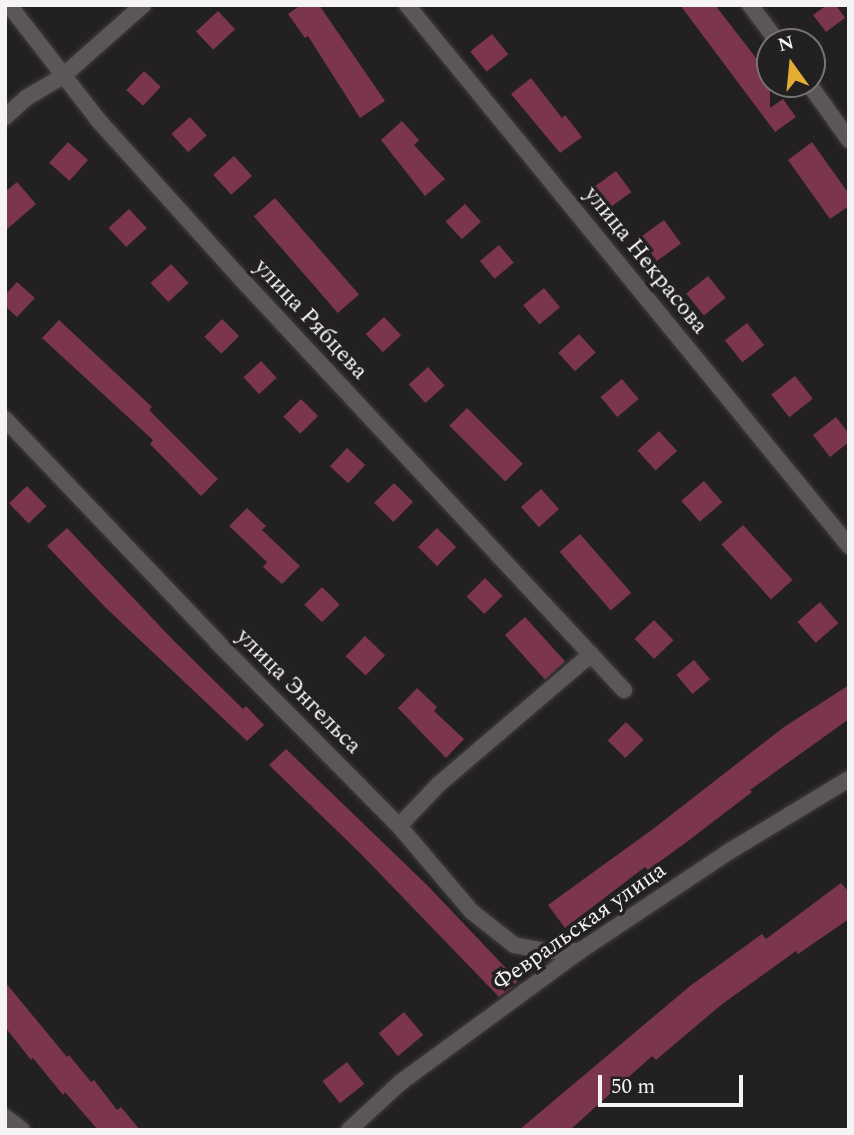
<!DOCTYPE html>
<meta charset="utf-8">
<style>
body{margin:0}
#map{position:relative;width:854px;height:1135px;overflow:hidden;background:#232022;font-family:Spectral,serif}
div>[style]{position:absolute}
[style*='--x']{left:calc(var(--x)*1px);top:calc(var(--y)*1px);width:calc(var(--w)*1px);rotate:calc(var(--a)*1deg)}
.building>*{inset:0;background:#7b354f;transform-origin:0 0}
.roads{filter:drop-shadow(0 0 2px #3f3d3f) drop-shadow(0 0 2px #3f3d3f)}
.minor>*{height:16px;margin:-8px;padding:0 8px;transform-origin:8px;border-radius:8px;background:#5b5759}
span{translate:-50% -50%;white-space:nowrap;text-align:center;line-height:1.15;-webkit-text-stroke:7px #232022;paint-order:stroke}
.street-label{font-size:23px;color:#f5f3f4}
.frame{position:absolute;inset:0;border:7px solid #f5f3f4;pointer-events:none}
.north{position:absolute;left:756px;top:28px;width:70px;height:70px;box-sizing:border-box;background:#232022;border:2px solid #777476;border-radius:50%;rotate:345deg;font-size:19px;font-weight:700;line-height:28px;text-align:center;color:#f5f3f4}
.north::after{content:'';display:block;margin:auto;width:24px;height:32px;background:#e4ae35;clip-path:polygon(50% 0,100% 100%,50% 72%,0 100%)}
.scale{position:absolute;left:598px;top:1075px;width:145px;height:32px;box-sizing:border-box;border:4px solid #f5f3f4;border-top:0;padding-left:9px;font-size:21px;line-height:24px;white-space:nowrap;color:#f5f3f4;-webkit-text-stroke:5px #232022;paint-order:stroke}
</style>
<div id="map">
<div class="building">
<div style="clip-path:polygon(301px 5px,319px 5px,385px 101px,360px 118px,308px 36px,305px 38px,288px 14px)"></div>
<div style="clip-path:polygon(680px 5px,715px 5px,770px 76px,770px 108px,783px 99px,796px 117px,775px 132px)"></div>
<div style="clip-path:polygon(827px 5px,836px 5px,845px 18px,826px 32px,813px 15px)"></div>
<div style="left:218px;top:11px;width:25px;height:30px;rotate:47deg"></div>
<div style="left:492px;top:34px;width:26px;height:28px;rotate:51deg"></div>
<div style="left:144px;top:71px;width:23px;height:26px;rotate:43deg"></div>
<div style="clip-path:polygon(531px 78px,562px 118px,565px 115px,582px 137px,560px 153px,511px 94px)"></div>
<div style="left:190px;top:117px;width:25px;height:25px;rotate:48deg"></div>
<div style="clip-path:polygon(402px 121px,419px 140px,414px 145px,445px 179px,425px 196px,381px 140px)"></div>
<div style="left:68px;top:142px;width:27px;height:28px;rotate:42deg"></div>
<div style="clip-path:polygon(812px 142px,849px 194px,849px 206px,830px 219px,788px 160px)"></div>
<div style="left:234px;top:156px;width:27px;height:28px;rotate:48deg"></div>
<div style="left:616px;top:171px;width:26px;height:28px;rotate:54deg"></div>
<div style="clip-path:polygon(17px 182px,36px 204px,5px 231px,5px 192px)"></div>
<div style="left:275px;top:198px;width:128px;height:28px;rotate:49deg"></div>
<div style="left:465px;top:204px;width:24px;height:26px;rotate:48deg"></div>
<div style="left:129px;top:209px;width:26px;height:28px;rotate:47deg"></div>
<div style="left:664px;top:220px;width:29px;height:30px;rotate:54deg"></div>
<div style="left:499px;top:245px;width:23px;height:25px;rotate:50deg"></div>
<div style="left:171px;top:264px;width:26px;height:28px;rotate:47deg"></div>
<div style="left:708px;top:276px;width:28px;height:28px;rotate:51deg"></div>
<div style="clip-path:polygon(17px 282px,35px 298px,17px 317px,5px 306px,5px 295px)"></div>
<div style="left:544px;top:288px;width:25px;height:27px;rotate:50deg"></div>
<div style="left:384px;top:317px;width:25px;height:25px;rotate:47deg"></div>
<div style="left:222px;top:319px;width:24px;height:25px;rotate:45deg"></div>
<div style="clip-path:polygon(59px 320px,152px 407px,149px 410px,218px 479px,201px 496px,150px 444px,153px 440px,42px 338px)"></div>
<div style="left:747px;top:323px;width:28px;height:28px;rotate:52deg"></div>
<div style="left:579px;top:334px;width:25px;height:28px;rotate:48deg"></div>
<div style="left:261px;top:361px;width:23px;height:24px;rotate:47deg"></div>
<div style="left:428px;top:367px;width:25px;height:26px;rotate:48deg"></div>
<div style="left:795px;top:376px;width:29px;height:30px;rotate:52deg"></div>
<div style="left:622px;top:379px;width:26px;height:28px;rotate:50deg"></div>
<div style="left:301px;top:399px;width:24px;height:25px;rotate:45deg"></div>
<div style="left:467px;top:408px;width:79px;height:25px;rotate:45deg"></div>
<div style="clip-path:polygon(836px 417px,849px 434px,849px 442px,830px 457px,813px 435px)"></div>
<div style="left:659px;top:431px;width:27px;height:29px;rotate:48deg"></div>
<div style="left:347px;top:448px;width:25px;height:25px;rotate:43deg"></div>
<div style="left:704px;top:481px;width:28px;height:30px;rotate:49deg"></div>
<div style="left:394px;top:483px;width:27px;height:28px;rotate:45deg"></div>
<div style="left:27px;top:486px;width:28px;height:25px;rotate:46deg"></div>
<div style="left:541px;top:489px;width:27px;height:27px;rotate:48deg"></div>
<div style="clip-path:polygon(247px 508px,266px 526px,262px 530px,300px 566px,282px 584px,263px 567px,267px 562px,229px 526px)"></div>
<div style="left:743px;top:525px;width:74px;height:29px;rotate:48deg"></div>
<div style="clip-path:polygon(67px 528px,173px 640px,243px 709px,246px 706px,264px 725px,247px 741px,106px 608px,47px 546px)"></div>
<div style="left:437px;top:528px;width:27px;height:27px;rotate:45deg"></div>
<div style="left:580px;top:534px;width:78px;height:27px;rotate:49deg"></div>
<div style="left:485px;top:578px;width:25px;height:26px;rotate:45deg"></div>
<div style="left:322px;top:587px;width:25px;height:25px;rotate:45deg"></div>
<div style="left:820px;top:602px;width:28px;height:30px;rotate:49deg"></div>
<div style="left:525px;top:617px;width:60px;height:27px;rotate:48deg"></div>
<div style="left:654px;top:620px;width:28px;height:27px;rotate:46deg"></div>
<div style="left:365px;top:636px;width:28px;height:28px;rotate:44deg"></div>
<div style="left:694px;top:660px;width:25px;height:23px;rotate:50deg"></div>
<div style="clip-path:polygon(849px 685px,849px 719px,750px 790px,752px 792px,688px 841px,648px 870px,645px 867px,565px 928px,548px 905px,653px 829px,784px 727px)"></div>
<div style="clip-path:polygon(417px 688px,437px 707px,434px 711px,464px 739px,446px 758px,398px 708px)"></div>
<div style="left:626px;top:722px;width:25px;height:26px;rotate:45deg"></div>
<div style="clip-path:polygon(286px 749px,429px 887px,518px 981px,510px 989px,499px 997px,361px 854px,269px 765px)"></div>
<div style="clip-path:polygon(841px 883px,849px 892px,849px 919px,798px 954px,796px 951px,721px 1005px,656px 1060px,652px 1056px,570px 1130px,519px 1130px,690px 986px,762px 934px,766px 939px)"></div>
<div style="clip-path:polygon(5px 982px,67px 1057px,69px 1055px,91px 1082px,94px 1080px,117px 1110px,121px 1107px,140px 1130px,98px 1130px,65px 1092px,63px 1095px,33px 1058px,31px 1060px,5px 1027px)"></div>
<div style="left:404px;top:1012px;width:30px;height:33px;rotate:50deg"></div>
<div style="left:347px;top:1062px;width:28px;height:31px;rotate:52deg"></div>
</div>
<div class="roads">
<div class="minor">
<div style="--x:9;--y:5;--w:147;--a:52.2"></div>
<div style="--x:99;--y:121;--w:219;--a:48"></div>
<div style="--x:246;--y:284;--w:555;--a:47.05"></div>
<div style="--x:407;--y:5;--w:699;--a:50.75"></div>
<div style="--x:750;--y:5;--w:46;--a:52.9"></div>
<div style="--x:809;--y:84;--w:69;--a:54.5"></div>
<div style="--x:5;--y:117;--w:28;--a:-42"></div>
<div style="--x:26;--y:98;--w:43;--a:-30.7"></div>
<div style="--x:63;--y:76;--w:107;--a:-41.6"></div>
<div style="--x:5;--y:419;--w:309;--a:46.4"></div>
<div style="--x:218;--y:643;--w:257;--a:45.3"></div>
<div style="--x:399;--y:826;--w:111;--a:49.7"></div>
<div style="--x:471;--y:911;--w:55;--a:38.3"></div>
<div style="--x:514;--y:945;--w:32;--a:11"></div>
<div style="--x:545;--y:951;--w:35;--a:0"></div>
<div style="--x:399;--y:826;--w:58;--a:-46.4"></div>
<div style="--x:439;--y:784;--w:200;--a:-40.5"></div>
<div style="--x:5;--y:1117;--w:21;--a:37"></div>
<div style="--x:349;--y:1130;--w:71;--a:-42.7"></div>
<div style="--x:401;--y:1082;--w:222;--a:-36.2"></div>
<div style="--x:580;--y:951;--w:180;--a:-33.7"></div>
<div style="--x:730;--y:851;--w:139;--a:-31.2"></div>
</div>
</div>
<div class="street-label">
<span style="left:645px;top:261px;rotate:51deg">улица Некрасова</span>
<span style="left:310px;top:320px;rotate:47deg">улица Рябцева</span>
<span style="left:298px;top:692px;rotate:45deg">улица Энгельса</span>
<span style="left:580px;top:927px;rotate:-35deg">Февральская улица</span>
</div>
<div class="frame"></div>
<div class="north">N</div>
<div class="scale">50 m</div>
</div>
